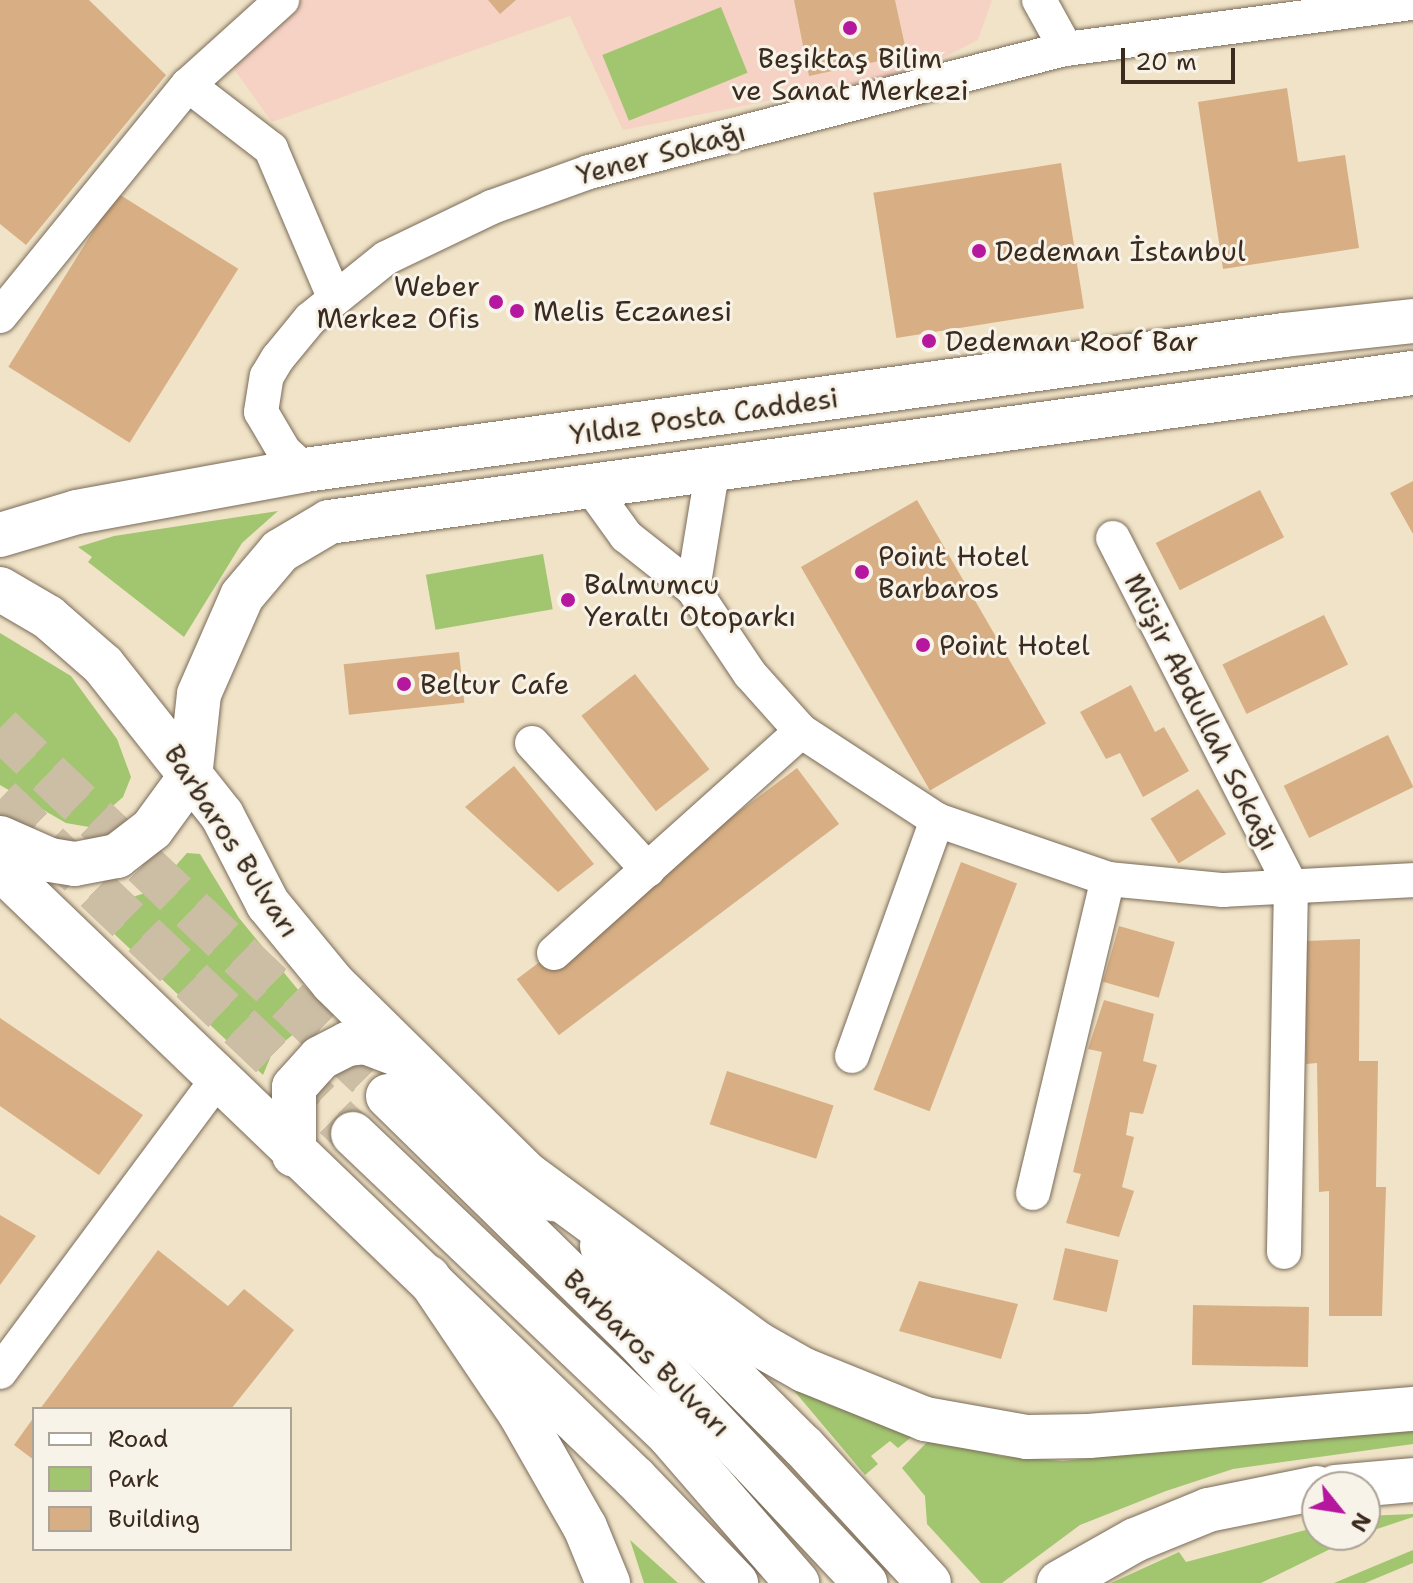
<!DOCTYPE html>
<meta charset="utf-8">
<style>
body{margin:0}
#map{position:relative;width:1413px;height:1583px;overflow:hidden;background:#f0e3c7;font-family:"Shantell Sans",sans-serif}
div>[style]{position:absolute}
[style*='--x']{left:calc(var(--x)*1px);top:calc(var(--y)*1px);width:calc(var(--w)*1px);rotate:calc(var(--a)*1deg)}
.built>*{inset:0;background:#f6d2c4}
.green>*{inset:0;background:#a2c670;transform-origin:0 0}
.building>*{inset:0;background:#d8af84;transform-origin:0 0}
.primary-tunnel>*{height:44px;margin-top:-22px;transform-origin:0;background:repeating-linear-gradient(90deg,#ccbea5 0 44px,transparent 0 66px)}
.roads{filter:drop-shadow(0 0 2px #7a6b59) drop-shadow(0 0 2px #7a6b59)}
.street>*{height:34px;margin:-17px;padding:0 17px;transform-origin:17px;border-radius:17px;background:#fff}
.primary>*{height:44px;margin:-22px;padding:0 22px;transform-origin:22px;border-radius:22px;background:#fff}
.highway>*{height:44px;margin:-22px;padding:0 22px;transform-origin:22px;border-radius:22px;background:#fff}
.dots>*{width:22px;height:22px;translate:-50% -50%;box-sizing:border-box;border:4px solid #f7f3e8;border-radius:50%}
span{translate:-50% -50%;white-space:nowrap;text-align:center;line-height:1.15;-webkit-text-stroke:6px #f7f3e8;paint-order:stroke}
.poi-label{font-size:28px;color:#3b2a1e}
.left{translate:0 -50%;text-align:left}
.right{translate:-100% -50%;text-align:right}
.street-label{font-size:28px;color:#3b2a1e}
.legend{position:absolute;left:32px;top:1407px;width:260px;height:144px;box-sizing:border-box;background:#f7f3e8;border:2px solid #aca397;margin:0;padding:10px 14px;list-style:none;font-size:24px;color:#3b2a1e}
.legend li{display:flex;align-items:center;gap:16px;height:40px}
.legend b{width:40px;border:2px solid #aca397}
.north{position:absolute;left:1301px;top:1471px;width:80px;height:80px;box-sizing:border-box;background:#f7f3e8;border:2px solid #aca397;border-radius:50%;rotate:120deg;font-size:22px;font-weight:700;line-height:32px;text-align:center;color:#3b2a1e}
.north::after{content:'';display:block;margin:auto;width:28px;height:36px;background:#b5179e;clip-path:polygon(50% 0,100% 100%,50% 72%,0 100%)}
.scale{position:absolute;left:1121px;top:48px;width:114px;height:36px;box-sizing:border-box;border:4px solid #3b2a1e;border-top:0;padding-left:10px;font-size:24px;line-height:28px;white-space:nowrap;color:#3b2a1e;-webkit-text-stroke:6px #f7f3e8;paint-order:stroke}
</style>
<div id="map">
<div class="built">
<div style="clip-path:polygon(302px 0,992px 0,978px 40px,917px 71px,623px 130px,570px 16px,272px 122px,231px 65px)"></div>
</div>
<div class="green">
<div style="left:721px;top:7px;width:71px;height:128px;rotate:68deg"></div>
<div style="clip-path:polygon(278px 511px,242px 543px,184px 637px,88px 562px,92px 557px,78px 547px,114px 536px)"></div>
<div style="left:543px;top:554px;width:56px;height:119px;rotate:80deg"></div>
<div style="clip-path:polygon(0 633px,71px 676px,117px 739px,131px 777px,123px 797px,89px 827px,66px 823px,0 785px)"></div>
<div style="clip-path:polygon(187px 853px,200px 854px,239px 918px,318px 1014px,273px 1051px,263px 1075px,90px 911px,154px 890px)"></div>
<div style="clip-path:polygon(785px 1380px,827px 1404px,915px 1434px,898px 1448px,890px 1441px,871px 1456px,878px 1464px,865px 1475px)"></div>
<div style="clip-path:polygon(1413px 1425px,1413px 1444px,1233px 1469px,1166px 1491px,1080px 1525px,1002px 1583px,981px 1583px,927px 1524px,925px 1496px,902px 1468px,932px 1437px,1000px 1456px,1063px 1461px)"></div>
<div style="clip-path:polygon(1413px 1514px,1413px 1517px,1365px 1533px,1365px 1516px)"></div>
<div style="clip-path:polygon(1317px 1527px,1317px 1535px,1359px 1535px,1261px 1583px,1111px 1583px,1179px 1552px,1186px 1562px)"></div>
<div style="clip-path:polygon(630px 1540px,678px 1583px,644px 1583px)"></div>
<div style="clip-path:polygon(1413px 1550px,1413px 1563px,1365px 1583px,1334px 1583px)"></div>
</div>
<div class="building">
<div style="clip-path:polygon(0 0,89px 0,166px 75px,26px 245px,0 224px)"></div>
<div style="clip-path:polygon(488px 0,516px 0,500px 14px)"></div>
<div style="clip-path:polygon(794px 0,895px 0,907px 55px,809px 76px)"></div>
<div style="clip-path:polygon(1287px 88px,1298px 162px,1345px 155px,1359px 248px,1223px 269px,1198px 102px)"></div>
<div style="left:1061px;top:163px;width:147px;height:190px;rotate:81deg"></div>
<div style="left:117px;top:193px;width:143px;height:205px;rotate:32deg"></div>
<div style="clip-path:polygon(1413px 481px,1413px 534px,1390px 493px)"></div>
<div style="left:1260px;top:490px;width:53px;height:117px;rotate:63deg"></div>
<div style="left:917px;top:500px;width:258px;height:134px;rotate:60deg"></div>
<div style="left:1324px;top:615px;width:55px;height:113px;rotate:64deg"></div>
<div style="left:459px;top:652px;width:51px;height:116px;rotate:84deg"></div>
<div style="left:635px;top:674px;width:121px;height:68px;rotate:52deg"></div>
<div style="clip-path:polygon(1131px 685px,1155px 732px,1164px 727px,1189px 771px,1143px 797px,1120px 753px,1106px 759px,1080px 712px)"></div>
<div style="left:1388px;top:735px;width:58px;height:116px;rotate:64deg"></div>
<div style="clip-path:polygon(514px 766px,594px 864px,558px 892px,465px 807px)"></div>
<div style="left:797px;top:768px;width:70px;height:351px;rotate:53deg"></div>
<div style="left:1198px;top:789px;width:53px;height:56px;rotate:58deg"></div>
<div style="left:961px;top:862px;width:60px;height:244px;rotate:21deg"></div>
<div style="left:1119px;top:926px;width:58px;height:58px;rotate:16deg"></div>
<div style="clip-path:polygon(1360px 939px,1359px 1061px,1378px 1061px,1376px 1187px,1386px 1187px,1382px 1316px,1329px 1316px,1329px 1191px,1319px 1192px,1317px 1063px,1306px 1064px,1305px 941px)"></div>
<div style="clip-path:polygon(1104px 1000px,1154px 1014px,1143px 1061px,1157px 1065px,1143px 1114px,1130px 1112px,1126px 1135px,1134px 1137px,1122px 1187px,1134px 1191px,1119px 1237px,1066px 1223px,1081px 1174px,1073px 1172px,1102px 1052px,1088px 1049px)"></div>
<div style="clip-path:polygon(0 1018px,143px 1115px,99px 1175px,0 1106px)"></div>
<div style="left:727px;top:1071px;width:112px;height:56px;rotate:18deg"></div>
<div style="clip-path:polygon(0 1215px,36px 1236px,0 1285px)"></div>
<div style="left:1065px;top:1248px;width:55px;height:53px;rotate:13deg"></div>
<div style="clip-path:polygon(158px 1250px,228px 1306px,244px 1289px,294px 1330px,231px 1409px,40px 1409px)"></div>
<div style="clip-path:polygon(919px 1281px,1018px 1304px,1001px 1359px,899px 1331px)"></div>
<div style="left:1193px;top:1305px;width:116px;height:60px;rotate:1deg"></div>
<div style="clip-path:polygon(34px 1417px,34px 1460px,14px 1445px)"></div>
</div>
<div class="primary-tunnel">
<div style="--x:0;--y:728;--w:535;--a:43.48"></div>
<div style="--x:0;--y:799;--w:487;--a:43.5"></div>
</div>
<div class="roads">
<div class="street">
<div style="--x:1039;--y:0;--w:56;--a:61.1"></div>
<div style="--x:188;--y:85;--w:105;--a:37.6"></div>
<div style="--x:271;--y:149;--w:161;--a:66.9"></div>
<div style="--x:0;--y:316;--w:298;--a:-50.9"></div>
<div style="--x:188;--y:85;--w:127;--a:-42.1"></div>
<div style="--x:305;--y:470;--w:28;--a:-138"></div>
<div style="--x:284;--y:451;--w:45;--a:-120.5"></div>
<div style="--x:261;--y:412;--w:36;--a:-81"></div>
<div style="--x:267;--y:376;--w:21;--a:-59"></div>
<div style="--x:278;--y:358;--w:50;--a:-50.6"></div>
<div style="--x:310;--y:319;--w:97;--a:-38.8"></div>
<div style="--x:386;--y:258;--w:118;--a:-25.7"></div>
<div style="--x:492;--y:207;--w:103;--a:-19.8"></div>
<div style="--x:589;--y:172;--w:493;--a:-14.5"></div>
<div style="--x:1066;--y:49;--w:350;--a:-7.6"></div>
<div style="--x:590;--y:486;--w:62;--a:54.2"></div>
<div style="--x:626;--y:536;--w:85;--a:38.3"></div>
<div style="--x:693;--y:589;--w:102;--a:56.2"></div>
<div style="--x:750;--y:674;--w:76;--a:48.2"></div>
<div style="--x:801;--y:731;--w:163;--a:33.2"></div>
<div style="--x:937;--y:820;--w:181;--a:19"></div>
<div style="--x:1108;--y:879;--w:116;--a:5.5"></div>
<div style="--x:1223;--y:890;--w:190;--a:-3"></div>
<div style="--x:1113;--y:538;--w:391;--a:62.9"></div>
<div style="--x:1291;--y:886;--w:366;--a:91.1"></div>
<div style="--x:693;--y:589;--w:124;--a:-80.7"></div>
<div style="--x:532;--y:743;--w:172;--a:47.6"></div>
<div style="--x:554;--y:953;--w:332;--a:-41.9"></div>
<div style="--x:852;--y:1056;--w:251;--a:-70.2"></div>
<div style="--x:1033;--y:1193;--w:323;--a:-76.6"></div>
<div style="--x:0;--y:1372;--w:367;--a:-53.4"></div>
</div>
<div class="primary">
<div style="--x:0;--y:535;--w:80;--a:-16.6"></div>
<div style="--x:77;--y:512;--w:232;--a:-10.4"></div>
<div style="--x:305;--y:470;--w:988;--a:-7.85"></div>
<div style="--x:1284;--y:335;--w:130;--a:-6.2"></div>
<div style="--x:0;--y:589;--w:56;--a:30.3"></div>
<div style="--x:48;--y:617;--w:73;--a:41.1"></div>
<div style="--x:103;--y:665;--w:191;--a:51.6"></div>
<div style="--x:222;--y:815;--w:100;--a:62.7"></div>
<div style="--x:268;--y:904;--w:102;--a:50.6"></div>
<div style="--x:333;--y:983;--w:308;--a:44.6"></div>
<div style="--x:0;--y:838;--w:55;--a:23.7"></div>
<div style="--x:50;--y:860;--w:25;--a:9"></div>
<div style="--x:75;--y:864;--w:43;--a:-10.8"></div>
<div style="--x:117;--y:856;--w:44;--a:-37.6"></div>
<div style="--x:152;--y:829;--w:64;--a:-53.8"></div>
<div style="--x:190;--y:777;--w:83;--a:-83.8"></div>
<div style="--x:199;--y:694;--w:107;--a:-66.3"></div>
<div style="--x:242;--y:596;--w:59;--a:-49.8"></div>
<div style="--x:280;--y:551;--w:57;--a:-30.6"></div>
<div style="--x:329;--y:522;--w:1094;--a:-7.83"></div>
<div style="--x:0;--y:868;--w:881;--a:43.85"></div>
<div style="--x:635;--y:1478;--w:146;--a:46.1"></div>
<div style="--x:388;--y:1096;--w:347;--a:44.4"></div>
<div style="--x:636;--y:1339;--w:335;--a:46.8"></div>
<div style="--x:353;--y:1134;--w:436;--a:43.6"></div>
<div style="--x:669;--y:1435;--w:196;--a:49.1"></div>
<div style="--x:294;--y:1155;--w:68;--a:-90"></div>
<div style="--x:294;--y:1087;--w:39;--a:-48"></div>
<div style="--x:320;--y:1058;--w:30;--a:-27"></div>
<div style="--x:347;--y:1044;--w:18;--a:-6"></div>
<div style="--x:365;--y:1042;--w:45;--a:20.9"></div>
<div style="--x:602;--y:1246;--w:284;--a:44.9"></div>
<div style="--x:803;--y:1446;--w:186;--a:47.4"></div>
</div>
<div class="highway">
<div style="--x:524;--y:1172;--w:290;--a:36.3"></div>
<div style="--x:758;--y:1344;--w:53;--a:29.5"></div>
<div style="--x:804;--y:1370;--w:131;--a:22"></div>
<div style="--x:925;--y:1419;--w:104;--a:10"></div>
<div style="--x:1027;--y:1437;--w:62;--a:-0.9"></div>
<div style="--x:1089;--y:1436;--w:325;--a:-4.8"></div>
<div style="--x:428;--y:1277;--w:166;--a:56"></div>
<div style="--x:521;--y:1415;--w:129;--a:60.3"></div>
<div style="--x:585;--y:1527;--w:61;--a:67.7"></div>
<div style="--x:1335;--y:1487;--w:78;--a:-5.1"></div>
<div style="--x:1059;--y:1583;--w:87;--a:-29.5"></div>
<div style="--x:1135;--y:1540;--w:79;--a:-22.3"></div>
<div style="--x:1208;--y:1510;--w:111;--a:-11.4"></div>
</div>
</div>
<div class="dots">
<div style="left:850px;top:28px;background:#b5179e"></div>
<div style="left:979px;top:251px;background:#b5179e"></div>
<div style="left:496px;top:302px;background:#b5179e"></div>
<div style="left:517px;top:311px;background:#b5179e"></div>
<div style="left:929px;top:341px;background:#b5179e"></div>
<div style="left:862px;top:572px;background:#b5179e"></div>
<div style="left:568px;top:600px;background:#b5179e"></div>
<div style="left:923px;top:645px;background:#b5179e"></div>
<div style="left:404px;top:684px;background:#b5179e"></div>
</div>
<div class="poi-label">
<span style="left:850px;top:74px">Beşiktaş Bilim<br>ve Sanat Merkezi</span>
<span class="left" style="left:995px;top:251px">Dedeman İstanbul</span>
<span class="right" style="left:480px;top:302px">Weber<br>Merkez Ofis</span>
<span class="left" style="left:533px;top:311px">Melis Eczanesi</span>
<span class="left" style="left:945px;top:341px">Dedeman Roof Bar</span>
<span class="left" style="left:878px;top:572px">Point Hotel<br>Barbaros</span>
<span class="left" style="left:584px;top:600px">Balmumcu<br>Yeraltı Otoparkı</span>
<span class="left" style="left:939px;top:645px">Point Hotel</span>
<span class="left" style="left:420px;top:684px">Beltur Cafe</span>
</div>
<div class="street-label">
<span style="left:661px;top:153px;rotate:-15deg">Yener Sokağı</span>
<span style="left:704px;top:416px;rotate:-8deg">Yıldız Posta Caddesi</span>
<span style="left:1202px;top:712px;rotate:63deg">Müşir Abdullah Sokağı</span>
<span style="left:232px;top:841px;rotate:57deg">Barbaros Bulvarı</span>
<span style="left:647px;top:1353px;rotate:45deg">Barbaros Bulvarı</span>
</div>
<ul class="legend">
<li><b style="height:10px;background:#fff"></b>Road</li>
<li><b style="height:22px;background:#a2c670"></b>Park</li>
<li><b style="height:22px;background:#d8af84"></b>Building</li>
</ul>
<div class="north">N</div>
<div class="scale">20 m</div>
</div>
